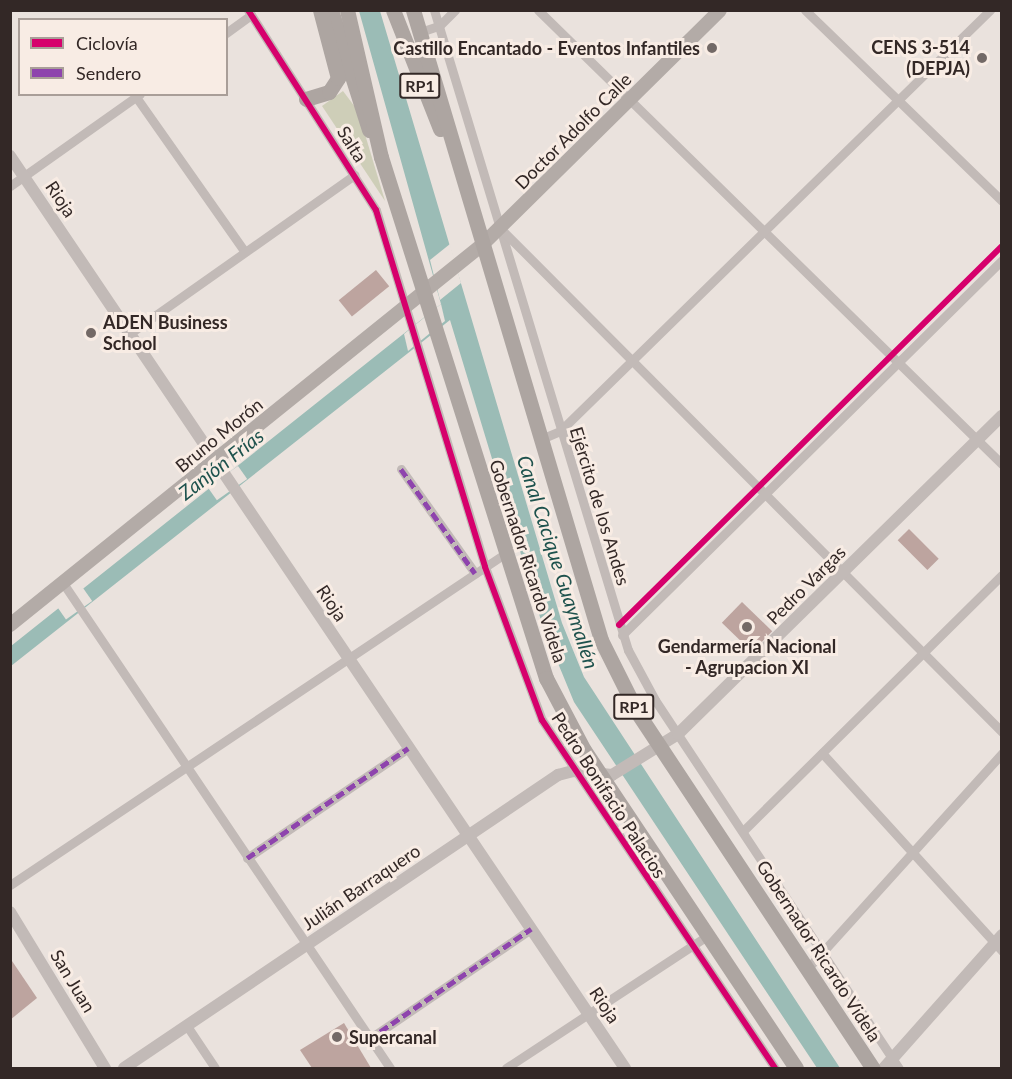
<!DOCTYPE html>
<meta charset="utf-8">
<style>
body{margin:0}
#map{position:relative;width:1012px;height:1079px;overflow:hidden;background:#eae2dd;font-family:Lato,sans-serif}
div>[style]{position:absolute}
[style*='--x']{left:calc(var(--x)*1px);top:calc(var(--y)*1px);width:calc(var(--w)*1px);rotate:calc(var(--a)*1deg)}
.green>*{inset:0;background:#ceceb8}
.water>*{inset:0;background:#9bbcb6}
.pier>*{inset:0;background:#eae2dd;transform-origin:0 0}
.building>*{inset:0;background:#bda49f;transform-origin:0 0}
.minor>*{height:9px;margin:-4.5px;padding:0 4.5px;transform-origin:4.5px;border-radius:4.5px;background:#c2bab7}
.tertiary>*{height:12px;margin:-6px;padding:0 6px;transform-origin:6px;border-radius:6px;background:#c2bab7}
.secondary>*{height:14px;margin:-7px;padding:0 7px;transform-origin:7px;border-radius:7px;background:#b3aba7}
.trunk>*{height:15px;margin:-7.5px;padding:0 7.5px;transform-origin:7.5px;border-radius:7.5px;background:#ada5a1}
.quiet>*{height:4.5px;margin-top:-2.25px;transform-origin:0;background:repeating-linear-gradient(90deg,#8e44ad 0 9px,transparent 0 13.5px)}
.cycleway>*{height:6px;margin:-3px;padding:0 3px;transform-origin:3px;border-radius:3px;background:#d6006c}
.dots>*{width:16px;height:16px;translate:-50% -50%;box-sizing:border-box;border:3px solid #f8ece4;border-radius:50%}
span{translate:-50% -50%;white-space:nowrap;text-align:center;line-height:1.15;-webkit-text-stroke:6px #f8ece4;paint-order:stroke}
.shield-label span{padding:2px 4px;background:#f8ece4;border:2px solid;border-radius:4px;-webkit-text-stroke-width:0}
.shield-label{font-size:16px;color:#332826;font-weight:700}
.poi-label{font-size:18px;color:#332826;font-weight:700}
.right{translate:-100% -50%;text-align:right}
.left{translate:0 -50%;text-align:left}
.street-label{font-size:18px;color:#332826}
.water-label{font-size:20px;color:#1e524d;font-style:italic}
.frame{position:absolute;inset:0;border:12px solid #332826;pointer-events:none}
.legend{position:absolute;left:18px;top:18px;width:210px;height:78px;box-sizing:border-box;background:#f8ece4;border:2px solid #a99e98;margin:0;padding:8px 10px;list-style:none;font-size:18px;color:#332826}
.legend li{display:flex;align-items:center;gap:12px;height:30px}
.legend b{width:30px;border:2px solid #a99e98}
</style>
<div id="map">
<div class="green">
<div style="clip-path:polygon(343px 91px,358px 111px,385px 201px,322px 106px)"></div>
</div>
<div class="water">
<div style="clip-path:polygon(359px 11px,380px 11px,562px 623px,584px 677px,840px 1068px,817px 1068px,574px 702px,543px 627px,450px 320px,11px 666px,11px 646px,441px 304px)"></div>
</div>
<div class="pier">
<div style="clip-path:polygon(450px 244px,461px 283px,440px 300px,430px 260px)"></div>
<div style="clip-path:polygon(441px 304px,445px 321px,408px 351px,404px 334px)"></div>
<div style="left:238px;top:466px;width:16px;height:37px;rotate:55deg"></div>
<div style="left:83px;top:588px;width:16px;height:32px;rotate:55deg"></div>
</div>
<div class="building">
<div style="left:376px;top:270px;width:21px;height:48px;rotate:51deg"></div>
<div style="left:909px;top:529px;width:42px;height:16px;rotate:45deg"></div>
<div style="left:742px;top:602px;width:42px;height:29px;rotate:44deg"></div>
<div style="clip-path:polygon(10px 958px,37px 998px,10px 1020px)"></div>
<div style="clip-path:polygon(344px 1023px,371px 1068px,312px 1068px,300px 1050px)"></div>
</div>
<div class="minor">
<div style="--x:248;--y:10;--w:237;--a:57.4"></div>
<div style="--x:376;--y:210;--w:373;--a:73"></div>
<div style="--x:485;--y:567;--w:163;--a:69.6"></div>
<div style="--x:542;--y:720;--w:419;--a:56.2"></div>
<div style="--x:434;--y:10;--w:669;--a:73.14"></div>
<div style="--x:628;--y:650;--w:57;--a:61.6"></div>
<div style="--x:655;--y:700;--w:442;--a:56.5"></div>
<div style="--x:538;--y:10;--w:649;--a:44.38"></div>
<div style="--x:805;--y:10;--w:274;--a:44.1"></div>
<div style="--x:420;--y:32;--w:20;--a:-18"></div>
<div style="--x:439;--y:26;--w:23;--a:-45"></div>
<div style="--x:226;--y:33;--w:31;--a:-36"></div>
<div style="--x:136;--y:97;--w:189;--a:54.9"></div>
<div style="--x:10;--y:186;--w:159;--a:-35.3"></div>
<div style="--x:502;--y:230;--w:709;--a:45.11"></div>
<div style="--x:129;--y:334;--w:276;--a:-35.2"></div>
<div style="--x:541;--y:439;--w:21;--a:-23"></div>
<div style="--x:560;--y:431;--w:602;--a:-44.39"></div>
<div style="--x:401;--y:469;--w:128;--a:54.6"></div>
<div style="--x:63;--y:583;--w:585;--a:56.01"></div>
<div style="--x:622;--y:635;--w:534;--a:-44.62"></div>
<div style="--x:822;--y:753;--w:268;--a:47.7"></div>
<div style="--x:743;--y:831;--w:364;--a:-44.7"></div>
<div style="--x:247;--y:858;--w:195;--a:-34.3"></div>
<div style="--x:10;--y:885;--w:593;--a:-33.8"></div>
<div style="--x:808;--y:968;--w:290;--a:-47.9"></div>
<div style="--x:187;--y:1026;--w:50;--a:56.3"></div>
<div style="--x:369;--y:1039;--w:196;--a:-34.2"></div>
<div style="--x:506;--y:1068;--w:240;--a:-33.3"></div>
</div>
<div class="tertiary">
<div style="--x:10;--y:156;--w:1100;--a:56.01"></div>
<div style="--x:10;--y:912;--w:183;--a:58.7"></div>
<div style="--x:124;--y:1068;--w:524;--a:-34.02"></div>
<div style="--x:558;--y:775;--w:16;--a:-15"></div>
<div style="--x:573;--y:771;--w:39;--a:6"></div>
<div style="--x:612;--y:775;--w:78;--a:-31.8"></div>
<div style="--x:678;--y:734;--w:454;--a:-44.5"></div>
<div style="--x:884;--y:1068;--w:178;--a:-48.4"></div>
</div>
<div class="secondary">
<div style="--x:10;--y:625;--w:606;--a:-38.84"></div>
<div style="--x:482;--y:245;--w:334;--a:-44.6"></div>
</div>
<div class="trunk">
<div style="--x:331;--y:10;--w:126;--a:72.4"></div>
<div style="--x:347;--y:10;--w:151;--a:77"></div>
<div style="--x:381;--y:157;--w:547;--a:72.43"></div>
<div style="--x:546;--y:678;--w:81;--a:62.2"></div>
<div style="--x:584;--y:750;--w:382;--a:56.3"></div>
<div style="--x:393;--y:10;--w:128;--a:68.4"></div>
<div style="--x:413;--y:10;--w:657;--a:73.38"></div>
<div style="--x:601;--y:640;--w:80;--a:63.4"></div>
<div style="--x:637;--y:712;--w:427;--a:56.5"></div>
<div style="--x:306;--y:99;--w:24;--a:-17"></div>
<div style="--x:329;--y:92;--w:17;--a:-57"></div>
<div style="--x:338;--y:78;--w:70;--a:-104.8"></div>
</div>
<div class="quiet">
<div style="--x:401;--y:469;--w:128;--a:54.6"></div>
<div style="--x:247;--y:858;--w:195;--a:-34.3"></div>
<div style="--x:369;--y:1039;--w:196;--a:-34.2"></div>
</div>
<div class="cycleway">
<div style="--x:248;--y:10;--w:237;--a:57.4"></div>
<div style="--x:376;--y:210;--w:373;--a:73"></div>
<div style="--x:485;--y:567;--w:163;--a:69.6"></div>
<div style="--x:542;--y:720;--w:419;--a:56.2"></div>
<div style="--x:619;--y:625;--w:539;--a:-44.7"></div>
</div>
<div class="dots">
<div style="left:712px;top:48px;background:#736966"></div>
<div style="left:982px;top:58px;background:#736966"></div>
<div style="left:91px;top:333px;background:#736966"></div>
<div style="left:747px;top:627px;background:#736966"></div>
<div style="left:337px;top:1037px;background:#736966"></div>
</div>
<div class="shield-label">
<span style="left:420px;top:86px">RP1</span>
<span style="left:634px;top:707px">RP1</span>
</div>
<div class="poi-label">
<span class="right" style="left:700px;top:48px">Castillo Encantado - Eventos Infantiles</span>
<span class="right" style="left:970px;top:58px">CENS 3-514<br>(DEPJA)</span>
<span class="left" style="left:103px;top:333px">ADEN Business<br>School</span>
<span style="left:747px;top:657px">Gendarmería Nacional<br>- Agrupacion XI</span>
<span class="left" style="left:349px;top:1037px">Supercanal</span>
</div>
<div class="street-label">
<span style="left:573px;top:131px;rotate:-45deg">Doctor Adolfo Calle</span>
<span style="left:352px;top:144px;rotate:58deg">Salta</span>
<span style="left:61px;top:199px;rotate:56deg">Rioja</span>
<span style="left:219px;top:435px;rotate:-39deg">Bruno Morón</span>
<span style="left:600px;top:506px;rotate:73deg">Ejército de los Andes</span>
<span style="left:528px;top:561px;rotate:72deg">Gobernador Ricardo Videla</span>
<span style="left:806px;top:585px;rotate:-45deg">Pedro Vargas</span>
<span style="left:332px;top:603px;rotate:56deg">Rioja</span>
<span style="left:609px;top:795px;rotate:57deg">Pedro Bonifacio Palacios</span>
<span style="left:361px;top:887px;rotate:-34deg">Julián Barraquero</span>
<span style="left:819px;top:951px;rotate:57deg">Gobernador Ricardo Videla</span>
<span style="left:73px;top:981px;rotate:59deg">San Juan</span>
<span style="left:605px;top:1005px;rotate:56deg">Rioja</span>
</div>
<div class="water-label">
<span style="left:221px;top:464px;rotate:-38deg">Zanjón Frías</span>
<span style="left:558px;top:562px;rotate:72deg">Canal Cacique Guaymallén</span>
</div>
<div class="frame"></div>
<ul class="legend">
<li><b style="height:8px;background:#d6006c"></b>Ciclovía</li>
<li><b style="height:8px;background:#8e44ad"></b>Sendero</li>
</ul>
</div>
